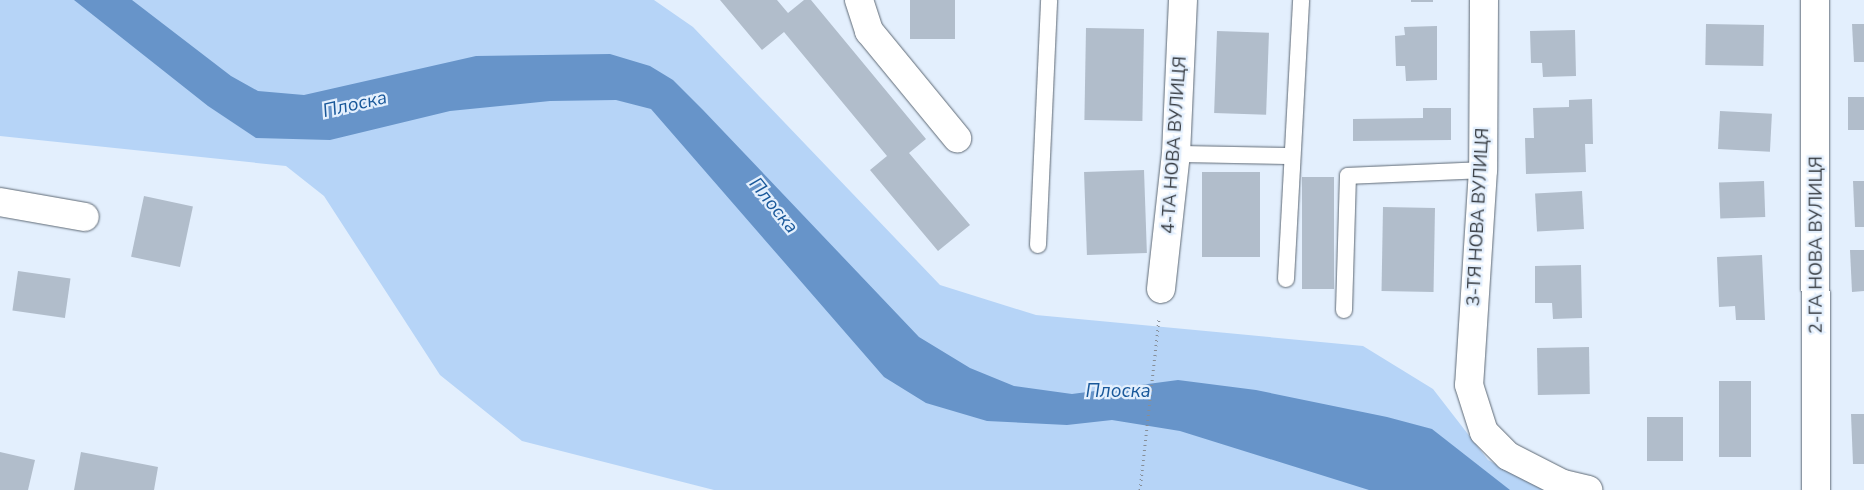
<!DOCTYPE html>
<meta charset="utf-8">
<style>
body{margin:0}
#map{position:relative;width:1864px;height:490px;overflow:hidden;background:#e3effd;font-family:"Nunito Sans",sans-serif}
div>[style]{position:absolute}
[style*='--x']{left:calc(var(--x)*1px);top:calc(var(--y)*1px);width:calc(var(--w)*1px);rotate:calc(var(--a)*1deg)}
.green>*{inset:0;background:#b6d4f7}
.water>*{inset:0;background:#6794c9}
.building>*{inset:0;background:#b1bdcb;transform-origin:0 0}
.path>*{height:3px;margin-top:-1.5px;transform-origin:0;background:repeating-linear-gradient(90deg,#868e98 0 1px,transparent 0 5px)}
.roads{filter:drop-shadow(0 0 1px #5e6975) drop-shadow(0 0 1px #5e6975)}
.lane>*{height:16px;margin:-8px;padding:0 8px;transform-origin:8px;border-radius:8px;background:#fff}
.street>*{height:28px;margin:-14px;padding:0 14px;transform-origin:14px;border-radius:14px;background:#fff}
span{translate:-50% -50%;white-space:nowrap;text-align:center;line-height:1.15;-webkit-text-stroke:4.5px #e3effd;paint-order:stroke}
.street-label{font-size:18px;color:#353a40}
.water-label{font-size:19px;color:#19589a;font-style:italic}
</style>
<div id="map">
<div class="green">
<div style="clip-path:polygon(0 0,654px 0,693px 27px,940px 285px,1036px 315px,1363px 346px,1433px 389px,1488px 460px,1544px 490px,714px 490px,522px 441px,440px 375px,324px 196px,286px 166px,0 136px)"></div>
</div>
<div class="water">
<div style="clip-path:polygon(74px 0,132px 0,231px 76px,258px 91px,304px 95px,476px 56px,610px 54px,650px 66px,673px 80px,703px 110px,919px 337px,970px 368px,1014px 386px,1072px 394px,1178px 380px,1256px 390px,1387px 417px,1432px 429px,1510px 490px,1369px 490px,1180px 431px,1112px 420px,1067px 425px,987px 421px,926px 403px,884px 377px,651px 109px,616px 100px,550px 101px,450px 111px,330px 140px,256px 138px,208px 106px)"></div>
</div>
<div class="building">
<div style="clip-path:polygon(720px 0,777px 0,788px 13px,804px 0,811px 0,926px 139px,909px 153px,970px 225px,938px 251px,870px 170px,887px 156px,784px 32px,762px 50px)"></div>
<div style="left:910px;top:0;width:45px;height:39px"></div>
<div style="left:1411px;top:0;width:22px;height:2px"></div>
<div style="left:1706px;top:24px;width:58px;height:41px;rotate:1deg"></div>
<div style="clip-path:polygon(1852px 24px,1864px 24px,1864px 62px,1854px 62px)"></div>
<div style="clip-path:polygon(1437px 26px,1437px 80px,1406px 81px,1405px 66px,1396px 66px,1395px 36px,1405px 35px,1404px 27px)"></div>
<div style="left:1086px;top:28px;width:58px;height:92px;rotate:1deg"></div>
<div style="clip-path:polygon(1575px 30px,1576px 76px,1543px 77px,1542px 63px,1531px 63px,1530px 31px)"></div>
<div style="left:1217px;top:31px;width:52px;height:82px;rotate:2deg"></div>
<div style="left:1864px;top:97px;width:33px;height:16px;rotate:90deg"></div>
<div style="clip-path:polygon(1592px 99px,1593px 144px,1585px 144px,1586px 172px,1526px 174px,1525px 138px,1534px 138px,1533px 108px,1569px 107px,1569px 100px)"></div>
<div style="clip-path:polygon(1423px 108px,1451px 108px,1451px 140px,1353px 141px,1353px 119px,1423px 118px)"></div>
<div style="left:1720px;top:111px;width:52px;height:38px;rotate:3deg"></div>
<div style="left:1144px;top:170px;width:83px;height:60px;rotate:88deg"></div>
<div style="left:1202px;top:172px;width:58px;height:85px"></div>
<div style="left:1302px;top:177px;width:32px;height:112px"></div>
<div style="left:1764px;top:181px;width:36px;height:45px;rotate:88deg"></div>
<div style="clip-path:polygon(1853px 181px,1864px 181px,1864px 227px,1855px 227px)"></div>
<div style="left:1582px;top:191px;width:38px;height:47px;rotate:87deg"></div>
<div style="left:144px;top:196px;width:50px;height:62px;rotate:12deg"></div>
<div style="left:1383px;top:207px;width:52px;height:84px;rotate:1deg"></div>
<div style="clip-path:polygon(1850px 250px,1864px 250px,1864px 291px,1852px 292px)"></div>
<div style="clip-path:polygon(1762px 255px,1765px 320px,1736px 320px,1735px 306px,1719px 307px,1717px 257px)"></div>
<div style="clip-path:polygon(1581px 265px,1582px 318px,1553px 319px,1552px 303px,1535px 303px,1535px 266px)"></div>
<div style="left:18px;top:271px;width:53px;height:40px;rotate:8deg"></div>
<div style="left:1589px;top:347px;width:47px;height:52px;rotate:89deg"></div>
<div style="left:1719px;top:381px;width:32px;height:76px"></div>
<div style="clip-path:polygon(1851px 414px,1864px 414px,1864px 464px,1853px 464px)"></div>
<div style="left:1647px;top:417px;width:36px;height:44px"></div>
<div style="clip-path:polygon(0 452px,35px 460px,28px 490px,0 490px)"></div>
<div style="clip-path:polygon(81px 452px,158px 467px,154px 490px,74px 490px)"></div>
</div>
<div class="path">
<div style="--x:1140;--y:490;--w:174;--a:-83.7"></div>
</div>
<div class="roads">
<div class="lane">
<div style="--x:1176;--y:154;--w:116;--a:1"></div>
<div style="--x:1038;--y:245;--w:245;--a:-87.4"></div>
<div style="--x:1286;--y:279;--w:279;--a:-86.9"></div>
<div style="--x:1344;--y:310;--w:134;--a:-88.3"></div>
<div style="--x:1348;--y:176;--w:135;--a:-2.5"></div>
</div>
<div class="street">
<div style="--x:859;--y:0;--w:33;--a:72"></div>
<div style="--x:869;--y:31;--w:139;--a:50.6"></div>
<div style="--x:1484;--y:0;--w:170;--a:90.3"></div>
<div style="--x:1483;--y:170;--w:215;--a:93.7"></div>
<div style="--x:1469;--y:385;--w:49;--a:72.3"></div>
<div style="--x:1484;--y:432;--w:34;--a:45"></div>
<div style="--x:1508;--y:456;--w:62;--a:27"></div>
<div style="--x:1563;--y:484;--w:26;--a:13"></div>
<div style="--x:1815;--y:0;--w:490;--a:89.9"></div>
<div style="--x:0;--y:202;--w:86;--a:10"></div>
<div style="--x:1161;--y:289;--w:136;--a:-83.7"></div>
<div style="--x:1176;--y:154;--w:154;--a:-87.4"></div>
</div>
</div>
<div class="street-label">
<span style="left:1174px;top:145px;rotate:-86deg">4-ТА НОВА ВУЛИЦЯ</span>
<span style="left:1478px;top:217px;rotate:-87deg">3-ТЯ НОВА ВУЛИЦЯ</span>
<span style="left:1816px;top:245px;rotate:-90deg">2-ГА НОВА ВУЛИЦЯ</span>
</div>
<div class="water-label">
<span style="left:355px;top:105px;rotate:-13deg">Плоска</span>
<span style="left:773px;top:206px;rotate:51deg">Плоска</span>
<span style="left:1118px;top:392px">Плоска</span>
</div>
</div>
